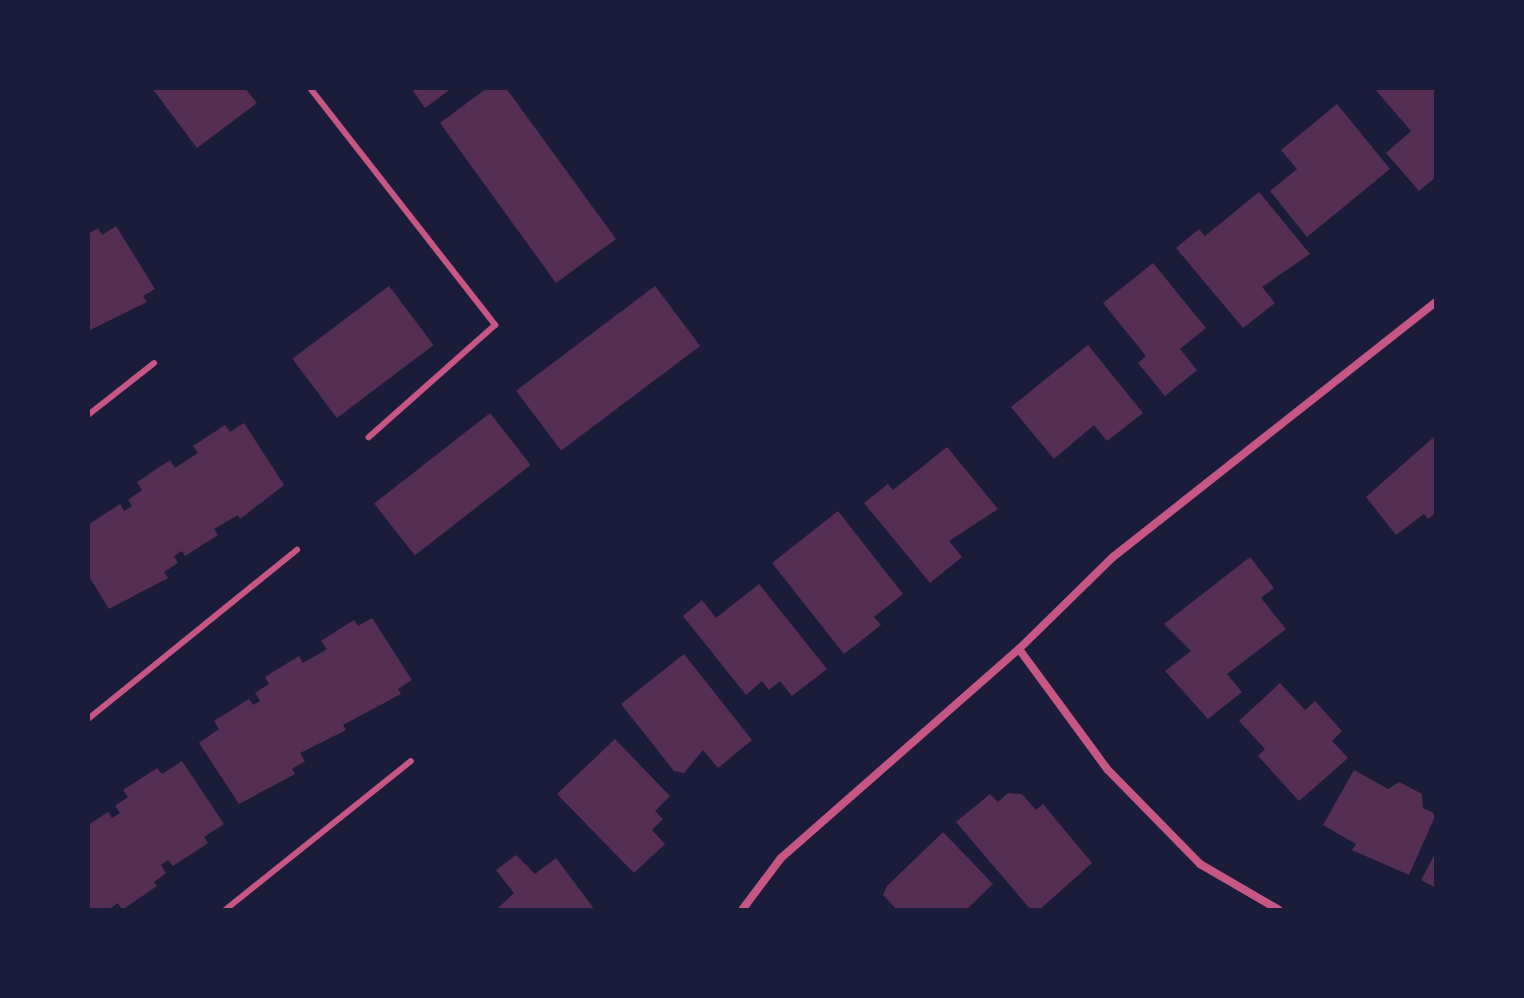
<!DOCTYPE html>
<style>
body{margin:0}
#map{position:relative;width:1524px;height:998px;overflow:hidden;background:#1b1b3a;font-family:Montserrat,sans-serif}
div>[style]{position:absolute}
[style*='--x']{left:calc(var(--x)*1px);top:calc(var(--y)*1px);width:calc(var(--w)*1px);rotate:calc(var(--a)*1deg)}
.building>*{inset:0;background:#542f53;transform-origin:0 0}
.service>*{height:6px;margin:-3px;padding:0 3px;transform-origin:3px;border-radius:3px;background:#c65784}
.minor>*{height:8px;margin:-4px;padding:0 4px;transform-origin:4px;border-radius:4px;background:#c65784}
span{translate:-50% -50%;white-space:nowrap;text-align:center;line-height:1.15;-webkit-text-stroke:6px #1b1b3a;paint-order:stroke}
.frame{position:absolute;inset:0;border:90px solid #1b1b3a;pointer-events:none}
</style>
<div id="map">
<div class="building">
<div style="clip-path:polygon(152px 88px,245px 88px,257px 103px,197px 148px)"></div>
<div style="clip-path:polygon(411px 88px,452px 88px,425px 108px)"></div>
<div style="clip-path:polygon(487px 88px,506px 88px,616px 239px,556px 283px,440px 123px)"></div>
<div style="clip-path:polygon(1374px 88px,1436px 88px,1436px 177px,1419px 191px,1386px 153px,1411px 131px)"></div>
<div style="clip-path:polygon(1337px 104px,1390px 169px,1307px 237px,1270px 191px,1297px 169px,1281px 150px)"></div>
<div style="clip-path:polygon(1259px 192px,1310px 254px,1262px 287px,1275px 303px,1243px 328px,1176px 248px,1199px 229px,1205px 236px)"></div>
<div style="clip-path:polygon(116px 226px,155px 289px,143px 296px,147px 302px,88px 331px,88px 234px,98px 228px,102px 235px)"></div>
<div style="clip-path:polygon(1153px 263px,1206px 328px,1180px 349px,1197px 370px,1165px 396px,1138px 363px,1146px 356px,1103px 303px)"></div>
<div style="left:389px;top:286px;width:74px;height:121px;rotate:53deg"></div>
<div style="left:655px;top:286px;width:75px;height:174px;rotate:53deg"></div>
<div style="clip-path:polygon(1088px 345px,1143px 413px,1107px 441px,1094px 425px,1054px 459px,1011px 407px)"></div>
<div style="left:490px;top:413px;width:66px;height:147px;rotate:52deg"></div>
<div style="clip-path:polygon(244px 423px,284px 485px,240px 519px,238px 515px,214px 529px,218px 535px,185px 556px,182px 551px,174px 556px,178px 563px,164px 572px,168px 578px,109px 609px,88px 575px,88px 525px,120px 504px,124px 511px,132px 506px,128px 500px,142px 490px,137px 482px,170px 460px,175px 468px,198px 453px,193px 446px,225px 425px,230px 432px)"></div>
<div style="clip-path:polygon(1436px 435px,1436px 513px,1428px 519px,1424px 514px,1396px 535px,1366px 497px)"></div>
<div style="clip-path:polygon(947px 447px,998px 509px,949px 541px,962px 557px,930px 583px,864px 503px,888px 484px,893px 490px)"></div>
<div style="clip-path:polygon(838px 511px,903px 594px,874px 617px,881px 625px,844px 654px,772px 563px)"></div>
<div style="clip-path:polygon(1250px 557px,1274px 588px,1261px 598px,1286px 629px,1227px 674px,1242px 692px,1208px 719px,1165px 671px,1191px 651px,1164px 624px)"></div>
<div style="clip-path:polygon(759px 584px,827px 669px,792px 696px,780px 681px,769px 690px,762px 681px,746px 695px,683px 616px,702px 600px,716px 618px)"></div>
<div style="clip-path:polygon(372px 618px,412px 680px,398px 689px,401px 694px,343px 725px,346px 730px,300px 753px,305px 761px,292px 769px,295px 774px,239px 804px,199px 743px,219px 729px,214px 721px,249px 699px,253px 705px,260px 701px,255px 693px,269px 684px,265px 677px,299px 656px,303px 663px,327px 649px,321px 641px,354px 620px,358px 626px)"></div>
<div style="clip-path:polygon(684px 654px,752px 740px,718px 768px,703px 750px,684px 773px,674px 771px,621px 704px)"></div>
<div style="clip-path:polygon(1280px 683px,1305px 710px,1315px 701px,1342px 731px,1332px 741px,1348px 758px,1299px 801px,1258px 756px,1265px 749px,1239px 721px)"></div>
<div style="clip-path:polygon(615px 739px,670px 796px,655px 811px,663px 819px,652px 830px,665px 844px,634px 873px,557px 794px)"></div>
<div style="clip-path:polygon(182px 761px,224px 824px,204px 837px,208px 843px,173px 866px,168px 860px,161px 865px,166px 873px,154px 882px,157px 886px,122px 910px,118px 903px,108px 910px,88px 910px,88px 825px,108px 812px,112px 818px,120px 813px,115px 806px,128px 797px,123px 790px,157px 768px,162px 774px)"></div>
<div style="clip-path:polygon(1354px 770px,1388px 789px,1399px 782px,1422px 794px,1423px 808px,1436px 814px,1409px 875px,1352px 850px,1356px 844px,1323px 825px)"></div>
<div style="clip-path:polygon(1008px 793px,1022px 794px,1036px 810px,1043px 804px,1092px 863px,1039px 910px,1031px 910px,956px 822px,990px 794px,998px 802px)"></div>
<div style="clip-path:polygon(943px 832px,993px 884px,966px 910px,897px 910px,883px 895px,887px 886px)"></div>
<div style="clip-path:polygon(1436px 852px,1436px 888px,1421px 880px)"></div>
<div style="clip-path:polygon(516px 855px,535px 874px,556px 858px,595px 910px,496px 910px,514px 893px,496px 870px)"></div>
</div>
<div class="service">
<div style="--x:310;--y:88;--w:301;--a:52"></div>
<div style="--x:495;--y:325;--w:169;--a:138.4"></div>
<div style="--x:88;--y:415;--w:84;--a:-38.2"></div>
<div style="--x:88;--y:719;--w:269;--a:-39"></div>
<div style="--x:225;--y:910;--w:238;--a:-38.7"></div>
</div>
<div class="minor">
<div style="--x:1019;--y:649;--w:150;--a:53.7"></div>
<div style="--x:1108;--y:770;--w:132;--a:45.6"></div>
<div style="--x:1200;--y:864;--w:91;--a:30.2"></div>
<div style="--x:742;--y:910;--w:65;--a:-53.1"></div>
<div style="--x:781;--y:858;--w:317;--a:-41.3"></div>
<div style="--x:1019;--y:649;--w:132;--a:-44.4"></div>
<div style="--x:1113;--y:557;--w:412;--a:-38.3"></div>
</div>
<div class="frame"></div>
</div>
